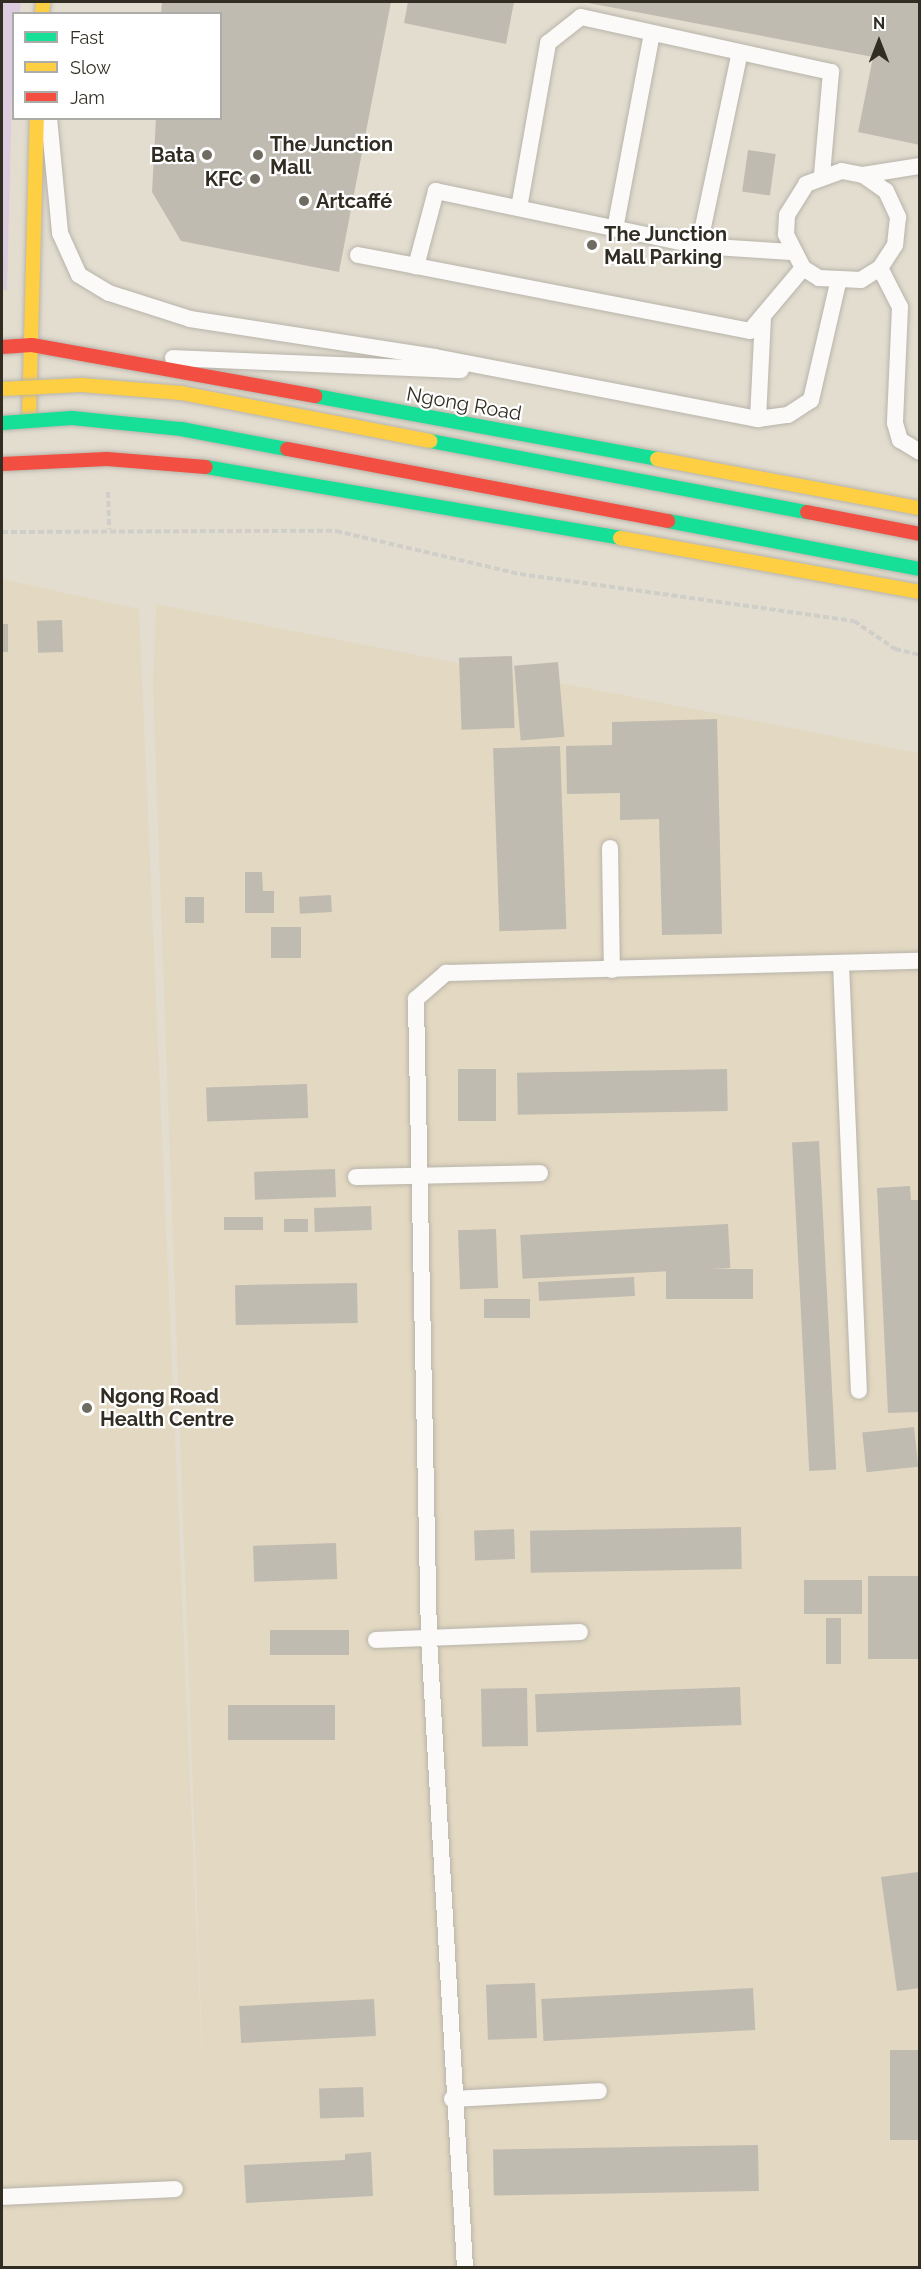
<!DOCTYPE html>
<meta charset="utf-8">
<style>
body{margin:0}
#map{position:relative;width:921px;height:2269px;overflow:hidden;background:#e3ddd0;font-family:Raleway,sans-serif}
div>[style]{position:absolute}
[style*='--x']{left:calc(var(--x)*1px);top:calc(var(--y)*1px);width:calc(var(--w)*1px);rotate:calc(var(--a)*1deg)}
.built>*{inset:0;background:#e3d8c1}
.green>*{inset:0;background:#ddccdf}
.building>*{inset:0;background:#c0bbb1;transform-origin:0 0}
.path>*{height:4px;margin-top:-2px;transform-origin:0;background:repeating-linear-gradient(90deg,#cfcec9 0 6px,transparent 0 9px)}
.roads{filter:drop-shadow(0 0 2px #b8b4aa) drop-shadow(0 0 2px #b8b4aa)}
.lane>*{height:16px;margin:-8px;padding:0 8px;transform-origin:8px;border-radius:8px;background:#fbfaf8}
.fast>*{height:14px;margin:-7px;padding:0 7px;transform-origin:7px;border-radius:7px;background:#16e098}
.slow>*{height:14px;margin:-7px;padding:0 7px;transform-origin:7px;border-radius:7px;background:#ffcf43}
.jam>*{height:14px;margin:-7px;padding:0 7px;transform-origin:7px;border-radius:7px;background:#f24e42}
.bridges{filter:drop-shadow(0 0 2px #b8b4aa) drop-shadow(0 0 2px #b8b4aa)}
.fast-bridge>*{height:14px;margin:-7px;padding:0 7px;transform-origin:7px;border-radius:7px;background:#16e098}
.slow-bridge>*{height:14px;margin:-7px;padding:0 7px;transform-origin:7px;border-radius:7px;background:#ffcf43}
.jam-bridge>*{height:14px;margin:-7px;padding:0 7px;transform-origin:7px;border-radius:7px;background:#f24e42}
.dots>*{width:16px;height:16px;translate:-50% -50%;box-sizing:border-box;border:3px solid #fff;border-radius:50%}
span{translate:-50% -50%;white-space:nowrap;text-align:center;line-height:1.15;-webkit-text-stroke:4.5px #fff;paint-order:stroke}
.poi-label{font-size:20px;color:#312d23;font-weight:700}
.left{translate:0 -50%;text-align:left}
.right{translate:-100% -50%;text-align:right}
.street-label{font-size:20px;color:#312d23}
.frame{position:absolute;inset:0;border:3px solid #312d23;pointer-events:none}
.legend{position:absolute;left:12px;top:12px;width:210px;height:108px;box-sizing:border-box;background:#fff;border:2px solid #adaba7;margin:0;padding:8px 10px;list-style:none;font-size:18px;color:#312d23}
.legend li{display:flex;align-items:center;gap:12px;height:30px}
.legend b{width:30px;border:2px solid #adaba7}
.north{position:absolute;left:849px;top:12px;width:60px;height:60px;-webkit-text-stroke:4px #fff;paint-order:stroke;rotate:0deg;font-size:16px;font-weight:700;line-height:24px;text-align:center;color:#312d23}
.north::after{content:'';display:block;margin:auto;width:21px;height:27px;background:#312d23;clip-path:polygon(50% 0,100% 100%,50% 72%,0 100%)}
</style>
<div id="map">
<div class="built">
<div style="clip-path:polygon(2px 579px,139px 609px,205px 2126px,153px 687px,156px 604px,919px 753px,919px 2267px,2px 2268px)"></div>
</div>
<div class="green">
<div style="clip-path:polygon(2px 2px,21px 2px,20px 13px,14px 14px,7px 291px,2px 289px)"></div>
</div>
<div class="building">
<div style="clip-path:polygon(162px 2px,391px 2px,339px 272px,181px 241px,152px 192px,156px 118px,220px 118px,220px 14px,161px 14px)"></div>
<div style="clip-path:polygon(408px 2px,514px 2px,506px 44px,404px 23px)"></div>
<div style="clip-path:polygon(583px 2px,920px 2px,920px 145px,858px 132px,873px 57px)"></div>
<div style="left:748px;top:150px;width:28px;height:42px;rotate:8deg"></div>
<div style="left:62px;top:620px;width:32px;height:25px;rotate:88deg"></div>
<div style="left:2px;top:624px;width:6px;height:28px"></div>
<div style="left:512px;top:656px;width:72px;height:53px;rotate:88deg"></div>
<div style="left:558px;top:662px;width:75px;height:44px;rotate:85deg"></div>
<div style="clip-path:polygon(717px 719px,722px 934px,662px 935px,659px 819px,620px 820px,620px 793px,567px 794px,566px 746px,612px 745px,612px 722px)"></div>
<div style="left:560px;top:746px;width:183px;height:67px;rotate:88deg"></div>
<div style="clip-path:polygon(245px 872px,262px 872px,263px 891px,274px 891px,274px 913px,245px 913px)"></div>
<div style="left:331px;top:895px;width:17px;height:32px;rotate:87deg"></div>
<div style="left:204px;top:897px;width:26px;height:19px;rotate:90deg"></div>
<div style="left:271px;top:927px;width:30px;height:31px"></div>
<div style="left:458px;top:1069px;width:38px;height:52px"></div>
<div style="left:727px;top:1069px;width:42px;height:210px;rotate:89deg"></div>
<div style="left:307px;top:1084px;width:34px;height:101px;rotate:88deg"></div>
<div style="left:819px;top:1141px;width:329px;height:27px;rotate:87deg"></div>
<div style="left:335px;top:1169px;width:28px;height:81px;rotate:88deg"></div>
<div style="clip-path:polygon(910px 1186px,911px 1200px,920px 1200px,920px 1412px,888px 1413px,877px 1188px)"></div>
<div style="left:371px;top:1206px;width:24px;height:57px;rotate:88deg"></div>
<div style="left:263px;top:1217px;width:13px;height:39px;rotate:90deg"></div>
<div style="left:308px;top:1219px;width:13px;height:24px;rotate:90deg"></div>
<div style="left:728px;top:1224px;width:44px;height:208px;rotate:87deg"></div>
<div style="left:496px;top:1229px;width:59px;height:38px;rotate:88deg"></div>
<div style="left:753px;top:1269px;width:30px;height:87px;rotate:90deg"></div>
<div style="left:634px;top:1277px;width:19px;height:96px;rotate:87deg"></div>
<div style="left:357px;top:1283px;width:40px;height:122px;rotate:89deg"></div>
<div style="left:530px;top:1299px;width:19px;height:46px;rotate:90deg"></div>
<div style="left:914px;top:1427px;width:40px;height:52px;rotate:84deg"></div>
<div style="left:741px;top:1527px;width:42px;height:211px;rotate:89deg"></div>
<div style="left:514px;top:1529px;width:30px;height:40px;rotate:88deg"></div>
<div style="left:336px;top:1543px;width:36px;height:83px;rotate:88deg"></div>
<div style="left:920px;top:1576px;width:83px;height:52px;rotate:90deg"></div>
<div style="left:862px;top:1580px;width:34px;height:58px;rotate:90deg"></div>
<div style="left:826px;top:1618px;width:15px;height:46px"></div>
<div style="left:349px;top:1630px;width:25px;height:79px;rotate:90deg"></div>
<div style="left:740px;top:1687px;width:38px;height:205px;rotate:88deg"></div>
<div style="left:527px;top:1688px;width:58px;height:46px;rotate:89deg"></div>
<div style="left:335px;top:1705px;width:35px;height:107px;rotate:90deg"></div>
<div style="clip-path:polygon(918px 1872px,920px 1988px,897px 1991px,881px 1877px)"></div>
<div style="left:535px;top:1983px;width:55px;height:49px;rotate:88deg"></div>
<div style="left:753px;top:1988px;width:42px;height:212px;rotate:87deg"></div>
<div style="left:374px;top:1999px;width:37px;height:135px;rotate:87deg"></div>
<div style="left:920px;top:2050px;width:90px;height:30px;rotate:90deg"></div>
<div style="left:363px;top:2087px;width:30px;height:44px;rotate:88deg"></div>
<div style="left:758px;top:2145px;width:46px;height:265px;rotate:89deg"></div>
<div style="clip-path:polygon(371px 2152px,373px 2196px,246px 2203px,244px 2165px,345px 2160px,345px 2154px)"></div>
</div>
<div class="path">
<div style="--x:108;--y:492;--w:37;--a:88"></div>
<div style="--x:2;--y:532;--w:334;--a:-0.2"></div>
<div style="--x:336;--y:531;--w:189;--a:13.2"></div>
<div style="--x:520;--y:574;--w:337;--a:8"></div>
<div style="--x:854;--y:621;--w:50;--a:34.3"></div>
<div style="--x:895;--y:649;--w:26;--a:13"></div>
</div>
<div class="roads">
<div class="lane">
<div style="--x:49;--y:118;--w:116;--a:84.5"></div>
<div style="--x:60;--y:233;--w:46;--a:65.7"></div>
<div style="--x:79;--y:275;--w:35;--a:31"></div>
<div style="--x:109;--y:293;--w:85;--a:17.8"></div>
<div style="--x:190;--y:319;--w:248;--a:8.8"></div>
<div style="--x:435;--y:357;--w:329;--a:10.9"></div>
<div style="--x:758;--y:419;--w:30;--a:-8"></div>
<div style="--x:788;--y:415;--w:27;--a:-33"></div>
<div style="--x:811;--y:400;--w:120;--a:-77"></div>
<div style="--x:863;--y:175;--w:28;--a:35"></div>
<div style="--x:886;--y:191;--w:29;--a:65"></div>
<div style="--x:898;--y:217;--w:28;--a:96"></div>
<div style="--x:895;--y:245;--w:27;--a:123"></div>
<div style="--x:880;--y:268;--w:22;--a:148"></div>
<div style="--x:861;--y:280;--w:42;--a:-177.3"></div>
<div style="--x:819;--y:278;--w:19;--a:-148"></div>
<div style="--x:803;--y:268;--w:38;--a:-117"></div>
<div style="--x:786;--y:234;--w:19;--a:-87"></div>
<div style="--x:787;--y:215;--w:36;--a:-58"></div>
<div style="--x:806;--y:184;--w:38;--a:-20"></div>
<div style="--x:842;--y:171;--w:21;--a:11"></div>
<div style="--x:863;--y:175;--w:58;--a:-9"></div>
<div style="--x:519;--y:208;--w:168;--a:-80"></div>
<div style="--x:548;--y:43;--w:42;--a:-38.2"></div>
<div style="--x:581;--y:17;--w:256;--a:12.4"></div>
<div style="--x:831;--y:72;--w:102;--a:95"></div>
<div style="--x:615;--y:229;--w:199;--a:-79.3"></div>
<div style="--x:699;--y:246;--w:198;--a:-78.1"></div>
<div style="--x:791;--y:252;--w:92;--a:-176.3"></div>
<div style="--x:699;--y:246;--w:269;--a:-168.2"></div>
<div style="--x:436;--y:191;--w:78;--a:104.9"></div>
<div style="--x:416;--y:266;--w:340;--a:11"></div>
<div style="--x:750;--y:331;--w:82;--a:-49.9"></div>
<div style="--x:358;--y:255;--w:59;--a:10.7"></div>
<div style="--x:880;--y:268;--w:44;--a:62.9"></div>
<div style="--x:900;--y:307;--w:116;--a:92.5"></div>
<div style="--x:895;--y:423;--w:18;--a:74"></div>
<div style="--x:900;--y:440;--w:23;--a:31"></div>
<div style="--x:173;--y:358;--w:288;--a:2.4"></div>
<div style="--x:758;--y:419;--w:103;--a:-87.2"></div>
<div style="--x:610;--y:848;--w:122;--a:89.1"></div>
<div style="--x:841;--y:964;--w:427;--a:87.6"></div>
<div style="--x:356;--y:1177;--w:184;--a:-1.2"></div>
<div style="--x:376;--y:1640;--w:204;--a:-2.2"></div>
<div style="--x:452;--y:2099;--w:147;--a:-3.1"></div>
<div style="--x:2;--y:2197;--w:173;--a:-2.6"></div>
<div style="--x:465;--y:2268;--w:631;--a:-93.27"></div>
<div style="--x:429;--y:1638;--w:639;--a:-91.17"></div>
<div style="--x:416;--y:999;--w:40;--a:-41"></div>
<div style="--x:446;--y:973;--w:474;--a:-1.5"></div>
</div>
<div class="fast">
<div style="--x:315;--y:396;--w:348;--a:10.4"></div>
<div style="--x:206;--y:467;--w:420;--a:9.7"></div>
</div>
<div class="slow">
<div style="--x:42;--y:14;--w:12;--a:-85"></div>
<div style="--x:29;--y:417;--w:299;--a:-88.5"></div>
<div style="--x:657;--y:459;--w:268;--a:10.6"></div>
<div style="--x:620;--y:538;--w:305;--a:10.2"></div>
</div>
<div class="jam">
<div style="--x:2;--y:347;--w:30;--a:-4"></div>
<div style="--x:32;--y:345;--w:288;--a:10.2"></div>
<div style="--x:2;--y:464;--w:105;--a:-2.7"></div>
<div style="--x:107;--y:459;--w:99;--a:4.6"></div>
</div>
</div>
<div class="bridges">
<div class="fast-bridge">
<div style="--x:2;--y:423;--w:70;--a:-4.1"></div>
<div style="--x:72;--y:418;--w:110;--a:5.8"></div>
<div style="--x:181;--y:429;--w:108;--a:10.7"></div>
<div style="--x:430;--y:441;--w:384;--a:10.7"></div>
<div style="--x:668;--y:521;--w:257;--a:10.8"></div>
</div>
<div class="slow-bridge">
<div style="--x:2;--y:389;--w:79;--a:-2.9"></div>
<div style="--x:81;--y:385;--w:100;--a:4.6"></div>
<div style="--x:181;--y:393;--w:254;--a:10.9"></div>
</div>
<div class="jam-bridge">
<div style="--x:287;--y:449;--w:388;--a:10.7"></div>
<div style="--x:807;--y:512;--w:115;--a:11"></div>
</div>
</div>
<div class="dots">
<div style="left:207px;top:155px;background:#6f6b60"></div>
<div style="left:258px;top:155px;background:#6f6b60"></div>
<div style="left:255px;top:179px;background:#6f6b60"></div>
<div style="left:304px;top:201px;background:#6f6b60"></div>
<div style="left:592px;top:245px;background:#6f6b60"></div>
<div style="left:87px;top:1408px;background:#6f6b60"></div>
</div>
<div class="poi-label">
<span class="left" style="left:270px;top:156px">The Junction<br>Mall</span>
<span class="right" style="left:195px;top:155px">Bata</span>
<span class="right" style="left:243px;top:179px">KFC</span>
<span class="left" style="left:316px;top:201px">Artcaffé</span>
<span class="left" style="left:604px;top:246px">The Junction<br>Mall Parking</span>
<span class="left" style="left:100px;top:1408px">Ngong Road<br>Health Centre</span>
</div>
<div class="street-label">
<span style="left:464px;top:404px;rotate:10deg">Ngong Road</span>
</div>
<div class="frame"></div>
<ul class="legend">
<li><b style="height:8px;background:#16e098"></b>Fast</li>
<li><b style="height:8px;background:#ffcf43"></b>Slow</li>
<li><b style="height:8px;background:#f24e42"></b>Jam</li>
</ul>
<div class="north">N</div>
</div>
